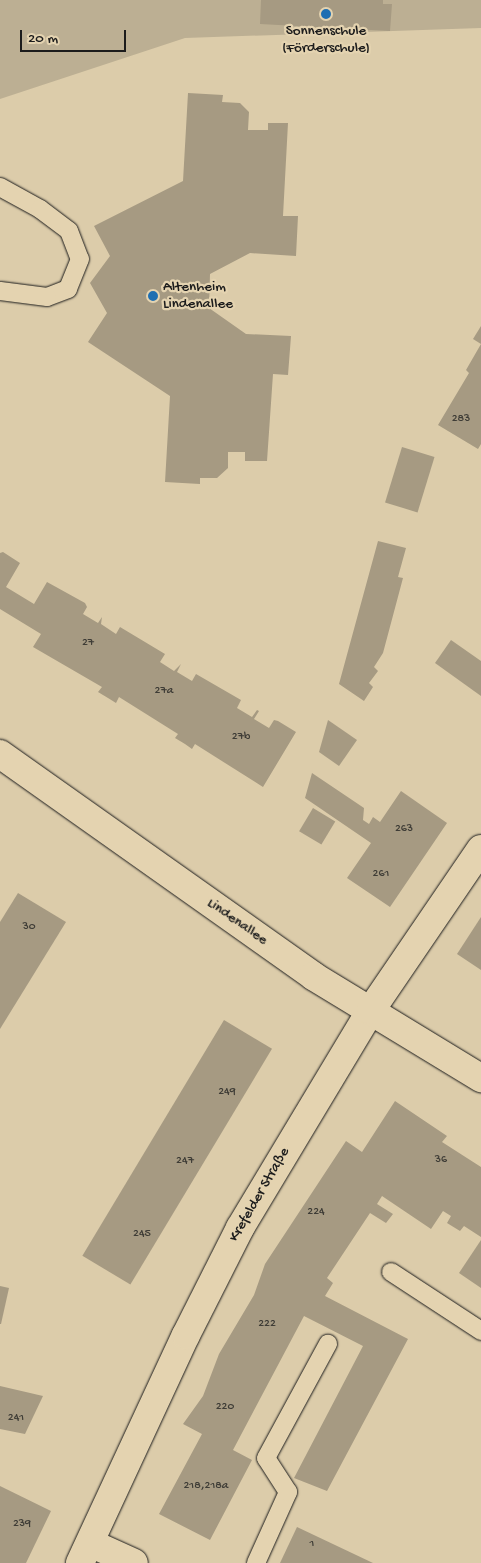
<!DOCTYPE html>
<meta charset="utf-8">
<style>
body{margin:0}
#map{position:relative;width:481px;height:1563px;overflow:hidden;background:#dcccaa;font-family:"Gochi Hand",sans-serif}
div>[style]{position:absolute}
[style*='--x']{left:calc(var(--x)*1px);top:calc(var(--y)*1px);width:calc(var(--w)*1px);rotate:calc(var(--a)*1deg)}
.green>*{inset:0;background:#bcaf93}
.building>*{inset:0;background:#a69a82;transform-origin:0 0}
.roads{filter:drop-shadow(0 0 1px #1c1c1c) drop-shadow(0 0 1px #1c1c1c)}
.lane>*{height:18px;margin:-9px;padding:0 9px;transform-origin:9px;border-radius:9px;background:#e4d3b0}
.street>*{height:28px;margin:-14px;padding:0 14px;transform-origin:14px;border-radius:14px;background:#e4d3b0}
.secondary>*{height:28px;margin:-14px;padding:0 14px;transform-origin:14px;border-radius:14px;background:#e4d3b0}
.dots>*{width:14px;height:14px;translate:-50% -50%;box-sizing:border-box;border:2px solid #e4d3b0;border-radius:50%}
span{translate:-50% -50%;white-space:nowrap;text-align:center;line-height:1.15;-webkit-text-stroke:4.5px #e4d3b0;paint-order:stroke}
.number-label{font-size:12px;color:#3e3c36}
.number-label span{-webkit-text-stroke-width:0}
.poi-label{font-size:15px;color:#1c1c1c}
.left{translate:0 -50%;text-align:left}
.street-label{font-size:15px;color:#1c1c1c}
.scale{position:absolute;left:20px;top:30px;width:106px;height:22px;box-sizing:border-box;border:2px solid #1c1c1c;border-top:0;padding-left:6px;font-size:15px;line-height:18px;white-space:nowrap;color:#1c1c1c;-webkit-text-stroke:4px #e4d3b0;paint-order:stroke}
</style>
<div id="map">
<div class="green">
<div style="clip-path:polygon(0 0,481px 0,481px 28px,185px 38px,0 99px)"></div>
</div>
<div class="building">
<div style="clip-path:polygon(261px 0,383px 0,383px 4px,392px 4px,390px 31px,260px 24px)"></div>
<div style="clip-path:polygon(188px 93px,223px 95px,222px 102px,240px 103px,249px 112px,248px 130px,268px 130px,268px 123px,288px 123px,283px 216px,298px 216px,296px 256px,250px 253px,210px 274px,209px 308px,246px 334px,291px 336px,288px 375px,273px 374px,267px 461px,245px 461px,245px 452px,228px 452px,228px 468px,217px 478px,200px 478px,200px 484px,165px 482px,170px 396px,88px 342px,107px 313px,90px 283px,110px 256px,94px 226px,183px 181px)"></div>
<div style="clip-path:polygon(481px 326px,481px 344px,473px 339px)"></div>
<div style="clip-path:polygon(481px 344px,481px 444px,478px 449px,438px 425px,469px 373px,466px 370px)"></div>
<div style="left:402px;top:447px;width:34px;height:58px;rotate:17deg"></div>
<div style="clip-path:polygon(378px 541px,406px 548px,398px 577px,403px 578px,383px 653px,374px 667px,378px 671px,369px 683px,373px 687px,364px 701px,339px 684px)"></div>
<div style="clip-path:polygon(3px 552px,20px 563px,6px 587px,34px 604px,47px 582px,85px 603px,87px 607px,83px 614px,98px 623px,102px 617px,101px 624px,116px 634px,120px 627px,165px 654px,160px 662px,174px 671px,181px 664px,177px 672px,192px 681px,196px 674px,241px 700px,237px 708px,252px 717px,257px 710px,259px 711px,254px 719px,269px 728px,274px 720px,278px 721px,296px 732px,263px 787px,195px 744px,192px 749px,185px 744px,175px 738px,178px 734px,119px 697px,116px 703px,108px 698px,98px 692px,102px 687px,33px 647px,41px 634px,0 609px,0 553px)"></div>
<div style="clip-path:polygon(451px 640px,481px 661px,481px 696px,435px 663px)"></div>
<div style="clip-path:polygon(328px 720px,357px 740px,339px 766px,319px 752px)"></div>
<div style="clip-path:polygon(312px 773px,364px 808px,363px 820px,369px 824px,373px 817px,380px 822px,401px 791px,447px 823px,390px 907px,347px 878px,371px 843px,305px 798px)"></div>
<div style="left:313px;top:808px;width:26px;height:27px;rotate:31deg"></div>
<div style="clip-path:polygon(18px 893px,66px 922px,0 1029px,0 922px)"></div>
<div style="clip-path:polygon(481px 917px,481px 970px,457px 954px)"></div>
<div style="left:224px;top:1020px;width:56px;height:275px;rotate:31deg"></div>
<div style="clip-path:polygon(395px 1101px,447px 1136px,442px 1142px,481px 1167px,481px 1237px,464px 1226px,460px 1231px,447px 1223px,451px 1216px,443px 1211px,431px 1229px,382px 1196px,377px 1204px,393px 1214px,386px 1223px,370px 1213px,327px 1278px,333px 1283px,325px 1296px,408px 1339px,327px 1491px,294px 1478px,363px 1346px,304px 1316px,233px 1450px,252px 1460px,210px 1540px,159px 1514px,202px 1434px,183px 1424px,203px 1396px,219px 1354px,254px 1295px,265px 1264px,346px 1141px,362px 1152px)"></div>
<div style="clip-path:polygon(481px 1240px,481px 1288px,459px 1273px)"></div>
<div style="clip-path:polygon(0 1286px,9px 1288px,1px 1324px,0 1324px)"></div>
<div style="clip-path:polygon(0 1386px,43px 1396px,25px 1434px,0 1429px)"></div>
<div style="clip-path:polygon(0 1486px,51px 1511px,26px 1563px,0 1563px)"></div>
<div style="clip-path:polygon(297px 1527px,373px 1563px,280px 1563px)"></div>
</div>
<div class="roads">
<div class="lane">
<div style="--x:0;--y:187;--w:46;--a:28.8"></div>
<div style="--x:40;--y:209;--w:36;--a:37"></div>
<div style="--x:69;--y:231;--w:30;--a:69"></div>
<div style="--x:80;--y:259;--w:32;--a:112"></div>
<div style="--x:68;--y:289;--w:22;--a:159"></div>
<div style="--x:47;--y:297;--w:47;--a:-172.7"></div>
<div style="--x:391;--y:1272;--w:108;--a:33.2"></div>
<div style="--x:256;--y:1563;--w:78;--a:-65.7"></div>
<div style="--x:288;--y:1492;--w:40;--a:-122.9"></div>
<div style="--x:266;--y:1458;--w:130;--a:-61.5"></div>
</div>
<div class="street">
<div style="--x:90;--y:1543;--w:48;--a:24.4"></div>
<div style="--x:80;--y:1563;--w:251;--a:-65.1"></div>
<div style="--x:186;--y:1335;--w:120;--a:-63.2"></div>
<div style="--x:240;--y:1228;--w:254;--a:-59"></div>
</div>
<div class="secondary">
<div style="--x:0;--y:754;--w:384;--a:35.3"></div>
<div style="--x:313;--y:976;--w:197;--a:31.3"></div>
<div style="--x:371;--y:1010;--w:195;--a:-55.7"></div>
</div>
</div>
<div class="dots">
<div style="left:326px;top:14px;background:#1f6fb2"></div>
<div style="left:153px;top:296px;background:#1f6fb2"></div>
</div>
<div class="number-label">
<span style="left:461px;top:420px">283</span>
<span style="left:88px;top:644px">27</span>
<span style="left:164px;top:692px">27a</span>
<span style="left:241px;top:738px">27b</span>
<span style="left:404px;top:830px">263</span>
<span style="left:381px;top:875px">261</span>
<span style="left:29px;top:928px">30</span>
<span style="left:227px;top:1093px">249</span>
<span style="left:441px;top:1161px">36</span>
<span style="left:185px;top:1162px">247</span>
<span style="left:316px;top:1213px">224</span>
<span style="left:142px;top:1235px">245</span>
<span style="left:267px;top:1325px">222</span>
<span style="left:225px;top:1408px">220</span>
<span style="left:16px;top:1419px">241</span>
<span style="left:206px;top:1487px">218,218a</span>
<span style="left:22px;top:1525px">239</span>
<span style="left:312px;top:1545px">1</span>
</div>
<div class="poi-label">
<span style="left:326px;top:40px">Sonnenschule<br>(Förderschule)</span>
<span class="left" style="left:163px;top:296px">Altenheim<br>Lindenallee</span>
</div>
<div class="street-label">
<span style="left:237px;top:922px;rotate:35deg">Lindenallee</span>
<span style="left:260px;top:1195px;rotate:-60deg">Krefelder Straße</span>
</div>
<div class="scale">20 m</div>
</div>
